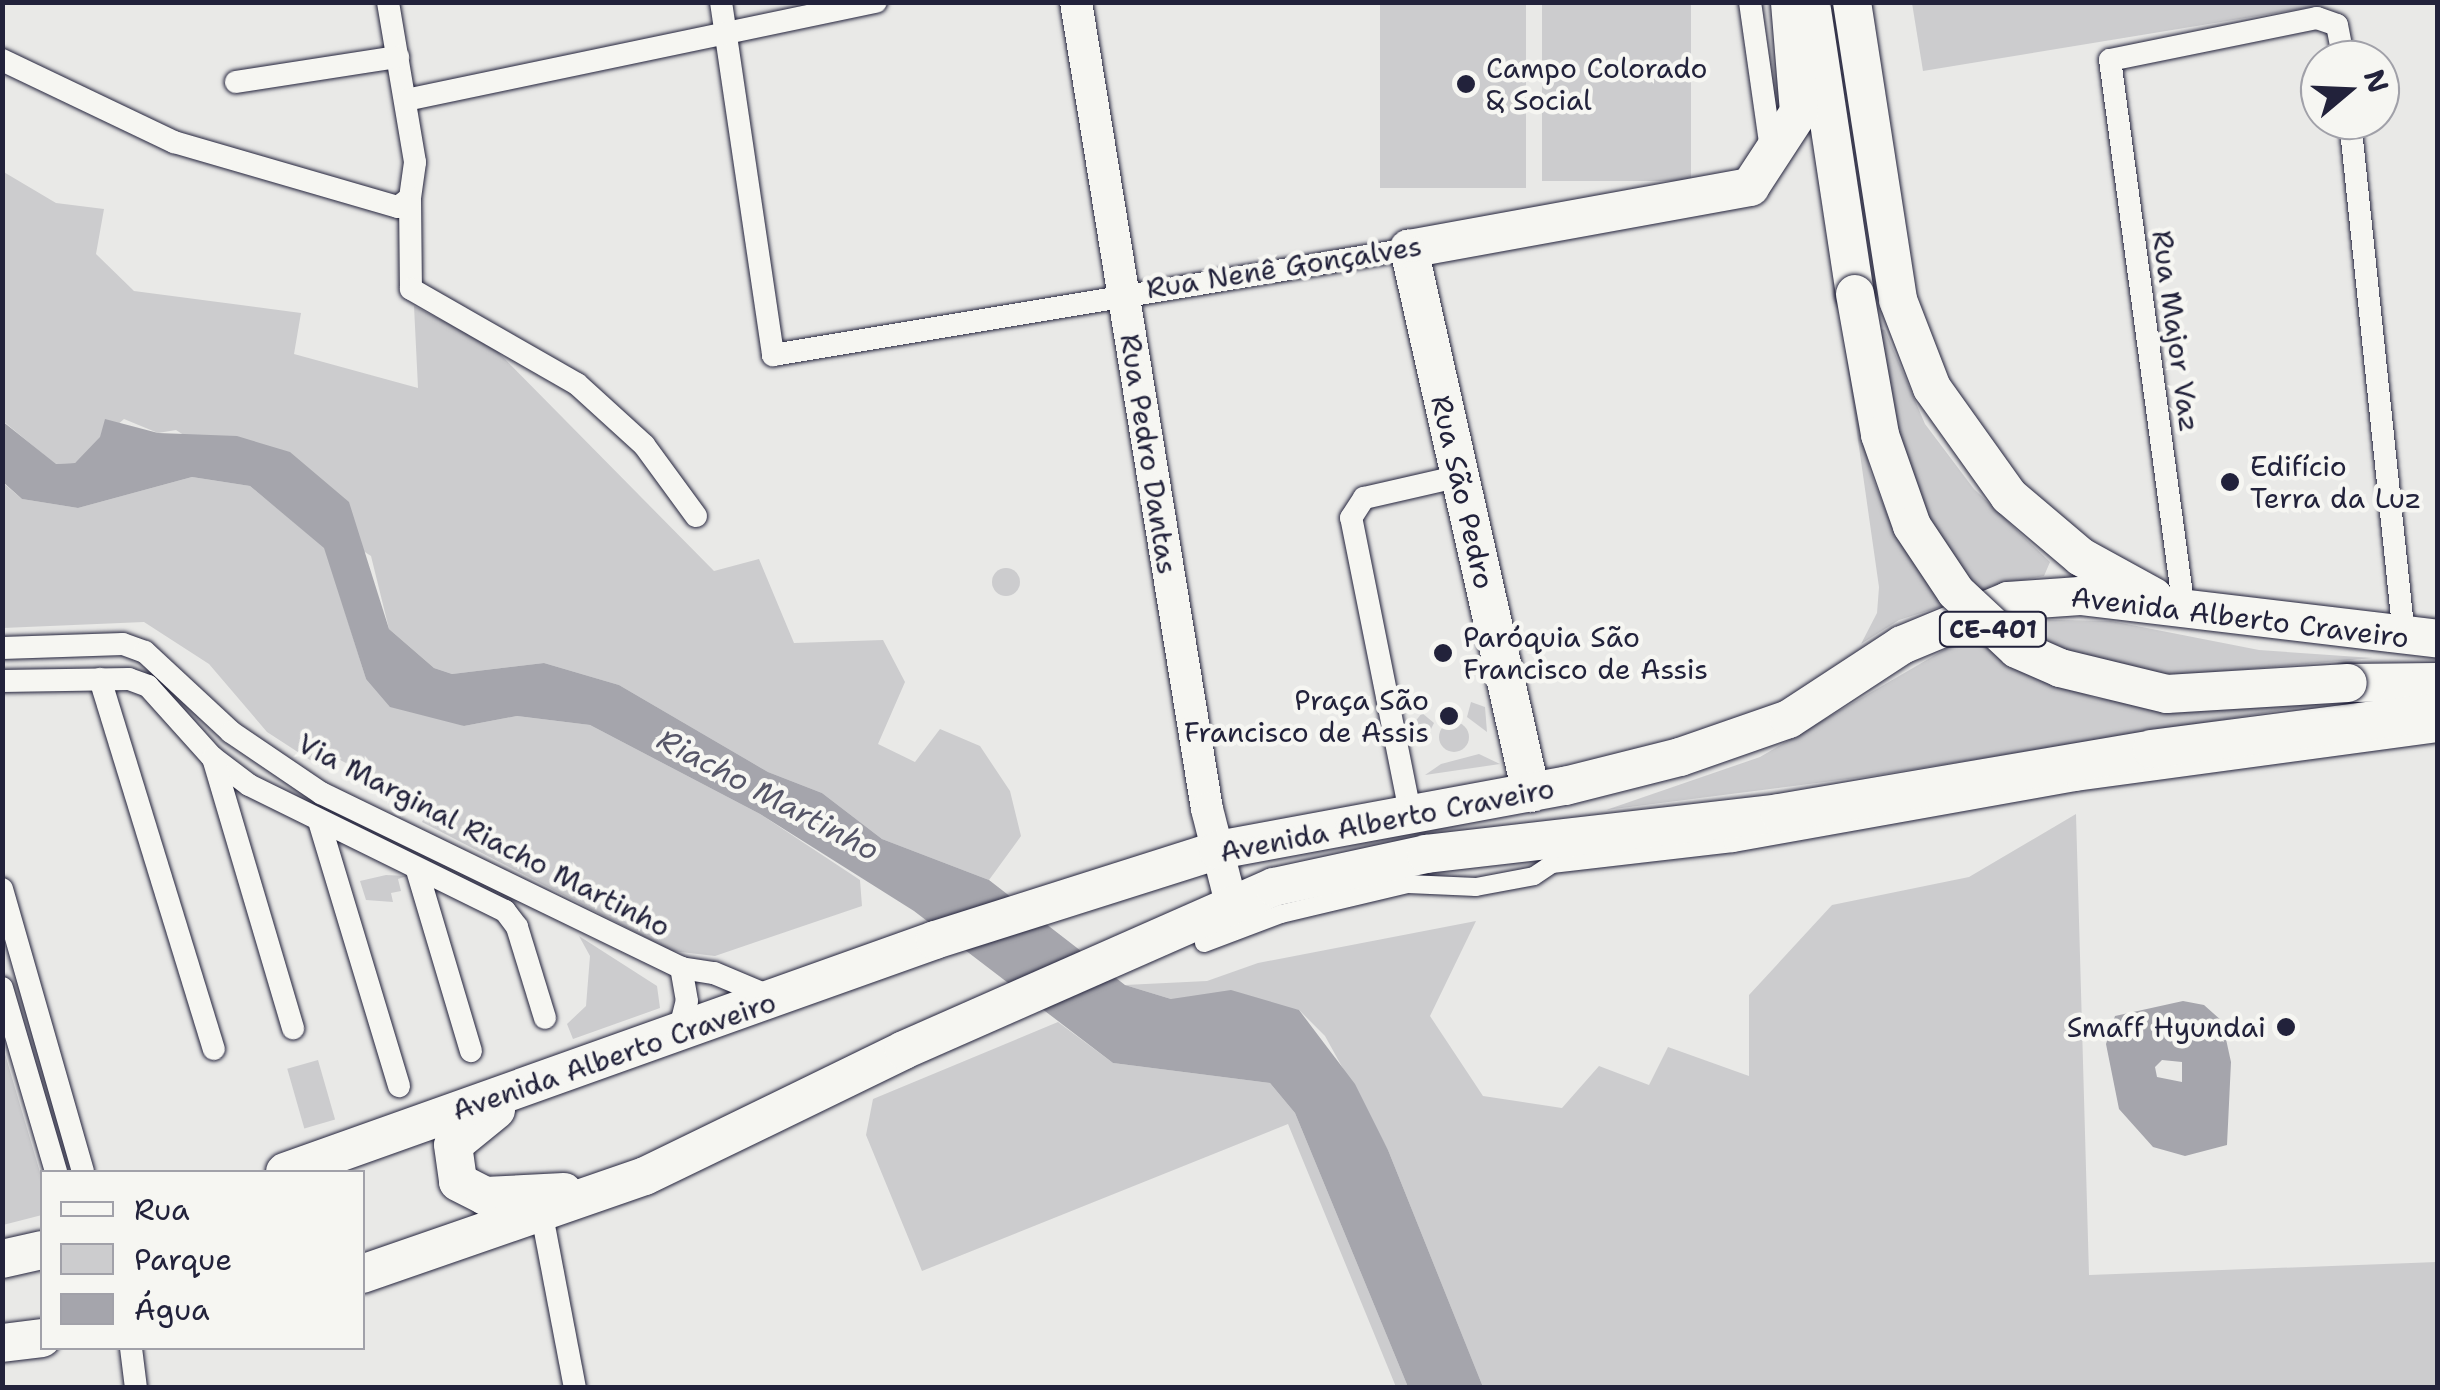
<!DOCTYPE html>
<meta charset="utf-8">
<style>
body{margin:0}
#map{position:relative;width:2440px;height:1390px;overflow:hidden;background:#e9e9e7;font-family:"Shantell Sans",sans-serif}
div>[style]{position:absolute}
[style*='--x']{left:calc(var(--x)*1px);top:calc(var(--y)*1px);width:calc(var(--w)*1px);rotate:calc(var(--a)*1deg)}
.green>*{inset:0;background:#ccccce;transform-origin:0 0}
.round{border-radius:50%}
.water>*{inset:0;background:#a5a5ac}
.roads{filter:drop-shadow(0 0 2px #22223b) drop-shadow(0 0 2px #22223b)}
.pedestrian>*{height:18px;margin:-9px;padding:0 9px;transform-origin:9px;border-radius:9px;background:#f6f6f2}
.minor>*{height:22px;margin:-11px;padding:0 11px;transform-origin:11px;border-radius:11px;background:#f6f6f2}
.secondary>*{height:32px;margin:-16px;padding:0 16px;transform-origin:16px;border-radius:16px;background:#f6f6f2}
.primary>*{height:38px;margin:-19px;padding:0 19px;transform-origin:19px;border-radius:19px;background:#f6f6f2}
.bridges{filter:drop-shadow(0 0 2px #22223b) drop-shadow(0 0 2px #22223b)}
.primary-bridge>*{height:38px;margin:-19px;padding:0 19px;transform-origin:19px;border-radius:19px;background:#f6f6f2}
.dots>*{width:28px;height:28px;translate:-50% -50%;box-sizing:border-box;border:5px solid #f6f6f2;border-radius:50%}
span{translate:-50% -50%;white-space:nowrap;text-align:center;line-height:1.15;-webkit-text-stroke:9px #f6f6f2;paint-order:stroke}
.shield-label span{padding:2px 8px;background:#f6f6f2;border:2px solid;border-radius:8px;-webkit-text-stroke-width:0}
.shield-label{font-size:25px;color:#22223b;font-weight:700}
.poi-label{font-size:28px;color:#22223b}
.left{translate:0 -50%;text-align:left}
.right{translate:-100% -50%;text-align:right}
.street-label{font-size:28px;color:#22223b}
.water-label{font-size:30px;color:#565668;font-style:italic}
.frame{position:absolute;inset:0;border:5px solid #22223b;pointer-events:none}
.legend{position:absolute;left:40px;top:1170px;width:325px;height:180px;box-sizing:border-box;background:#f6f6f2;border:2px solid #a1a1a9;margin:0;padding:12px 18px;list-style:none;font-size:30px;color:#22223b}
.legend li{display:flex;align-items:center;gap:20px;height:50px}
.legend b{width:50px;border:2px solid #a1a1a9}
.north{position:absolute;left:2300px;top:40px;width:100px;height:100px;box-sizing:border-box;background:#f6f6f2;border:2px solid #a1a1a9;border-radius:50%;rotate:71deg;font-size:28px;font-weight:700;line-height:40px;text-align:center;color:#22223b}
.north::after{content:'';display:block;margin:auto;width:35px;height:45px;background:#22223b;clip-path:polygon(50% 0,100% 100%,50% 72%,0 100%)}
</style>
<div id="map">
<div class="green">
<div style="left:1380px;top:3px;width:146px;height:185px"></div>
<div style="left:1542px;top:3px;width:149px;height:178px"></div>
<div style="clip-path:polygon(1912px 3px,1913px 2px,2337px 3px,1923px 71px)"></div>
<div style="clip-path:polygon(2px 171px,56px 203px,104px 209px,96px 254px,134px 291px,301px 313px,294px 354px,418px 388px,414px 306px,492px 346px,714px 571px,759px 559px,794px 643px,883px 640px,905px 682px,878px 744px,915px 762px,940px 729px,980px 746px,1010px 791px,1021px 836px,989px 880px,882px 839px,822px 793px,768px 772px,619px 685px,544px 663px,452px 674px,434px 668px,389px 629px,371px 556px,176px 430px,158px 433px,124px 419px,75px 463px,55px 464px,3px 421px)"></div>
<div style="clip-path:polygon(1875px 328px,1885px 330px,1925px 424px,1974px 489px,2050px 562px,2044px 576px,1991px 586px,1980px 600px,1909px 487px)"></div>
<div style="clip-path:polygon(1843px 335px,1870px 471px,1896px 537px,1943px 606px,1899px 620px,1861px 644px,1877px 613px,1879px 587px)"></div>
<div style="clip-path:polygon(192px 477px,250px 486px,325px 548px,366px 679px,464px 726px,517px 716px,590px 725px,760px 814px,860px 880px,862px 906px,715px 956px,672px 951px,422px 822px,430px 805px,332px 756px,324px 769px,267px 732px,209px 664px,144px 622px,3px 628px,2px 482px,22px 499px,78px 508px)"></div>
<div class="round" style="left:992px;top:568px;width:28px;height:28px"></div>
<div style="clip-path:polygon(2010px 619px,2111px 621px,2259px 650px,2373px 658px,2169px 676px,2115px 670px,2029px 636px)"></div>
<div style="clip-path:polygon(1973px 633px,2047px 679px,2095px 698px,2162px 707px,2384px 694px,1871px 776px,1606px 810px,1760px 757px)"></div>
<div style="clip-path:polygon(1471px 702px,1485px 707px,1487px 732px,1467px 717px)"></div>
<div style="clip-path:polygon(1422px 713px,1434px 723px,1422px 747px,1414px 723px)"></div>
<div class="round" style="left:1439px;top:722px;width:30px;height:30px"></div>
<div style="clip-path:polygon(1479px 754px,1500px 764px,1425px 775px,1441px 764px)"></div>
<div style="clip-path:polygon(2076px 814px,2089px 1275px,2437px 1262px,2437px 1387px,1483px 1387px,1388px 1150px,1325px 1036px,1299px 1010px,1171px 999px,1125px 985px,1207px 981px,1258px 963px,1476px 921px,1430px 1016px,1483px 1096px,1562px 1108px,1599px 1066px,1649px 1085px,1668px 1047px,1749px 1076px,1749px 995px,1832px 905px,1969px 877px)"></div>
<div style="clip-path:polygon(386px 875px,407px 876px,398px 879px,401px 891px,391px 893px,393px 902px,366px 900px,360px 881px)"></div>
<div style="clip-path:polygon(579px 936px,657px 986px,660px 1008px,573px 1039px,567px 1024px,586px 1006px,590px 956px)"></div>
<div style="clip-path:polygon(1058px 1022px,1113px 1063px,1270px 1083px,1295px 1113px,1408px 1387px,1396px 1387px,1288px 1124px,922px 1271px,866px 1135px,873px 1099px)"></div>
<div style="clip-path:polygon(2px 1044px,42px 1179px,42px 1215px,3px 1225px)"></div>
<div style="left:318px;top:1060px;width:62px;height:32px;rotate:74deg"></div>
</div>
<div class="water">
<div style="clip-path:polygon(105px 419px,158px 433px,237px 436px,290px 452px,349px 502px,389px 629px,434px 668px,452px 674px,544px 663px,619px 685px,768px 772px,822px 793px,882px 839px,989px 880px,1125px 985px,1171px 999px,1231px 990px,1299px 1010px,1355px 1084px,1388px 1150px,1483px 1387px,1408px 1387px,1295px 1113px,1270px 1083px,1113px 1063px,914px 911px,760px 814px,590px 725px,517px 716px,464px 726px,390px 707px,366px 679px,324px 548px,250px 486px,192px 477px,78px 508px,22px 499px,3px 482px,2px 421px,56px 464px,75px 463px,100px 437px)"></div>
<div style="clip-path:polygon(evenodd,2183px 1001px,2204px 1005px,2222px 1021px,2231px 1062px,2227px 1145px,2185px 1156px,2153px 1147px,2119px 1109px,2106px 1044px,2115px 1016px,2183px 1001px,2162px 1060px,2182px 1062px,2182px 1082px,2157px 1077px,2155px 1067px,2162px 1060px)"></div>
</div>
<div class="roads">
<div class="pedestrian">
<div style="--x:1204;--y:943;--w:82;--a:-20.6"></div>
<div style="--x:1281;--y:914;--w:130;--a:-13.3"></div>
<div style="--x:1408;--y:884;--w:68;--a:2.5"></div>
<div style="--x:1476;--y:887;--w:59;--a:-10.7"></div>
<div style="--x:1534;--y:876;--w:22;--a:-34"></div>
<div style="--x:1552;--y:864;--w:182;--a:-6.6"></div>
<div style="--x:1733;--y:843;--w:348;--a:-10.1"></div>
<div style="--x:2076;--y:782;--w:365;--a:-7.7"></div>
</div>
<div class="minor">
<div style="--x:721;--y:2;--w:357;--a:81.6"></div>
<div style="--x:773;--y:355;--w:645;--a:-9.46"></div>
<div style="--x:1750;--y:2;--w:148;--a:81.9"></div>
<div style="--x:2;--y:60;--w:191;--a:25.5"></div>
<div style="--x:174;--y:142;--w:233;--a:16.2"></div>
<div style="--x:398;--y:207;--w:15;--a:-37"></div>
<div style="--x:410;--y:198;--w:36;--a:-82"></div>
<div style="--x:415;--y:162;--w:162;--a:-99.6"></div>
<div style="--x:236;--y:82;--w:164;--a:-8.8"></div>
<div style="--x:406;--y:100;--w:480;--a:-11.8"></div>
<div style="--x:2350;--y:120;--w:519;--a:84.03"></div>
<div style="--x:410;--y:198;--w:91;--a:89.4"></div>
<div style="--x:411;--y:289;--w:191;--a:29.8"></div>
<div style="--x:577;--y:384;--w:91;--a:42.3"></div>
<div style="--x:644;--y:445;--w:88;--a:53.8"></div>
<div style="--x:2184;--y:610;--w:555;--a:-97.66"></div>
<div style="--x:2110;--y:60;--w:211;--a:-11.5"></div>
<div style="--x:2317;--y:18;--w:21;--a:19"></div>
<div style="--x:2337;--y:25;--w:36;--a:79"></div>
<div style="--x:2;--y:648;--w:121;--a:-1.9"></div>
<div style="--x:123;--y:644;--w:23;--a:20"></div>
<div style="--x:145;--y:652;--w:117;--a:42.9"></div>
<div style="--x:231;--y:732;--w:109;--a:34.1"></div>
<div style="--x:321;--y:793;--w:400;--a:25.9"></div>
<div style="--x:681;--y:968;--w:33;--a:9"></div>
<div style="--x:714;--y:973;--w:67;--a:22.8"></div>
<div style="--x:100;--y:679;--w:387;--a:72.9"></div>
<div style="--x:2;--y:681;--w:127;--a:-0.9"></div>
<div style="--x:129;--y:679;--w:20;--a:20"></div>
<div style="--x:148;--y:686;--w:96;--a:48"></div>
<div style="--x:212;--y:757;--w:46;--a:37.1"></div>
<div style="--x:249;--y:785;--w:285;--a:26.2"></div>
<div style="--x:505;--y:911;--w:20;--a:53"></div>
<div style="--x:517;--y:927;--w:95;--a:72.9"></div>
<div style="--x:213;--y:758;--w:282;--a:73.5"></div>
<div style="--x:1410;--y:812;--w:300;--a:-101.3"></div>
<div style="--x:1351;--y:518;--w:24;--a:-57"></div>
<div style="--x:1364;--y:498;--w:98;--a:-12.9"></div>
<div style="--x:319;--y:821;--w:277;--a:73.2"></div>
<div style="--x:417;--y:870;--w:189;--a:73.4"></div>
<div style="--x:2;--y:889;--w:294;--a:74"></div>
<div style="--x:2;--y:988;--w:192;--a:73.6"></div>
<div style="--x:679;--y:1032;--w:32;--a:-76"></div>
<div style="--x:687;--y:1001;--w:34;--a:-100"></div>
<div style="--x:542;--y:1215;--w:176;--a:79.2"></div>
<div style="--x:131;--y:1348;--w:40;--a:82.9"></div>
</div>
<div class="secondary">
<div style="--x:1076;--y:2;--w:818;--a:80.78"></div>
<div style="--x:1207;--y:809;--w:97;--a:75.7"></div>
</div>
<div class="primary">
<div style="--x:1852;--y:2;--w:302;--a:81.2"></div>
<div style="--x:1898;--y:300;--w:94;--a:68.9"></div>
<div style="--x:1932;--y:388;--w:133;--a:54.5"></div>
<div style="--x:2009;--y:496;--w:94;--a:40.3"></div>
<div style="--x:2081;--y:557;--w:83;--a:28.7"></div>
<div style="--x:1812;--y:10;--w:287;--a:81.4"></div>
<div style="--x:2348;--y:683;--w:90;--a:-0.6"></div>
<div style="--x:1531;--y:793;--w:558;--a:-102.64"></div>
<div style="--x:1409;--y:249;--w:347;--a:-10.3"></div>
<div style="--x:1750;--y:187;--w:90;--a:-56.8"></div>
<div style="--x:1799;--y:112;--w:110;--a:-94.7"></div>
<div style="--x:496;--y:1110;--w:55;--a:140.9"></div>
<div style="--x:453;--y:1145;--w:37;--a:82"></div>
<div style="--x:458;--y:1182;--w:30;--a:27"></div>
<div style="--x:485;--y:1196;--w:79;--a:-2.9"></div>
<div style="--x:285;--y:1172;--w:690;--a:-19.64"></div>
<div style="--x:935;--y:940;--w:297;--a:-17.6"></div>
<div style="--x:1218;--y:850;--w:353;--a:-10.5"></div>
<div style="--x:1565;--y:786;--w:119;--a:-14.2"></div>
<div style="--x:1680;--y:757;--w:115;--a:-19.2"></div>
<div style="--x:1789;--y:719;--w:135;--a:-33.2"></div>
<div style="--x:1902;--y:645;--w:115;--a:-22.5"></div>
<div style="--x:2008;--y:601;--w:72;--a:-4"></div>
<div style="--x:2080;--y:596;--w:361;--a:6.8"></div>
<div style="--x:2;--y:1259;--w:41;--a:-12.7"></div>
<div style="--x:362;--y:1274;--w:299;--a:-19.1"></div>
<div style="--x:645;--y:1176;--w:288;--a:-25.9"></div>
<div style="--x:904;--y:1050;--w:404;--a:-23.8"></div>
<div style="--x:1274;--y:887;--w:156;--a:-12.2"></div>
<div style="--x:1426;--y:854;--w:355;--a:-6.6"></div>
<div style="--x:1779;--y:813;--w:378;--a:-9.7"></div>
<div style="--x:2152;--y:749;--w:288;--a:-7.4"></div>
<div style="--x:2;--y:1343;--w:40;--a:-7.1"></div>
</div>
</div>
<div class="bridges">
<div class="primary-bridge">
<div style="--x:1855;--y:294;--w:143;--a:79.9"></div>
<div style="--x:1880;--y:435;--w:96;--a:70.6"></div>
<div style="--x:1912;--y:526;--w:79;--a:56.3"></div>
<div style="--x:1956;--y:592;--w:83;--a:43.1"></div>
<div style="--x:2017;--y:649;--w:47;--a:23.8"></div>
<div style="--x:2060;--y:668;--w:110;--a:13.7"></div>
<div style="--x:2167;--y:694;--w:181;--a:-3.5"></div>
</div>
</div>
<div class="dots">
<div style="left:1466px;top:84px;background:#22223b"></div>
<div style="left:2230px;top:482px;background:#22223b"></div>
<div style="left:1443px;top:653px;background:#22223b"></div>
<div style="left:1449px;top:716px;background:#22223b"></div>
<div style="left:2286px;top:1027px;background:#22223b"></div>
</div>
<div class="shield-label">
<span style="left:1993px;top:629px">CE-401</span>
</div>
<div class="poi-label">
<span class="left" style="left:1486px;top:84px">Campo Colorado<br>&amp; Social</span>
<span class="left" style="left:2250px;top:482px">Edifício<br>Terra da Luz</span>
<span class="left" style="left:1463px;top:653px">Paróquia São<br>Francisco de Assis</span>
<span class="right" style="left:1429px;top:716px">Praça São<br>Francisco de Assis</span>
<span class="right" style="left:2266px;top:1027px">Smaff Hyundai</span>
</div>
<div class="street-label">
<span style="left:1284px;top:267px;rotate:-9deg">Rua Nenê Gonçalves</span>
<span style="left:2176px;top:331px;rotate:82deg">Rua Major Vaz</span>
<span style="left:1149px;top:454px;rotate:81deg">Rua Pedro Dantas</span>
<span style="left:1463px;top:492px;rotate:77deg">Rua São Pedro</span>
<span style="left:2240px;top:617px;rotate:7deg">Avenida Alberto Craveiro</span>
<span style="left:1387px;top:820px;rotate:-11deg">Avenida Alberto Craveiro</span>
<span style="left:484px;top:835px;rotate:27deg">Via Marginal Riacho Martinho</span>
<span style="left:614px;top:1056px;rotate:-19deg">Avenida Alberto Craveiro</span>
</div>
<div class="water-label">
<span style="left:768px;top:795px;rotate:28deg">Riacho Martinho</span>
</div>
<div class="frame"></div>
<ul class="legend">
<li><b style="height:12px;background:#f6f6f2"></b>Rua</li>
<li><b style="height:28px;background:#ccccce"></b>Parque</li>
<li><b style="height:28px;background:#a5a5ac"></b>Água</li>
</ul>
<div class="north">N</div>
</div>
